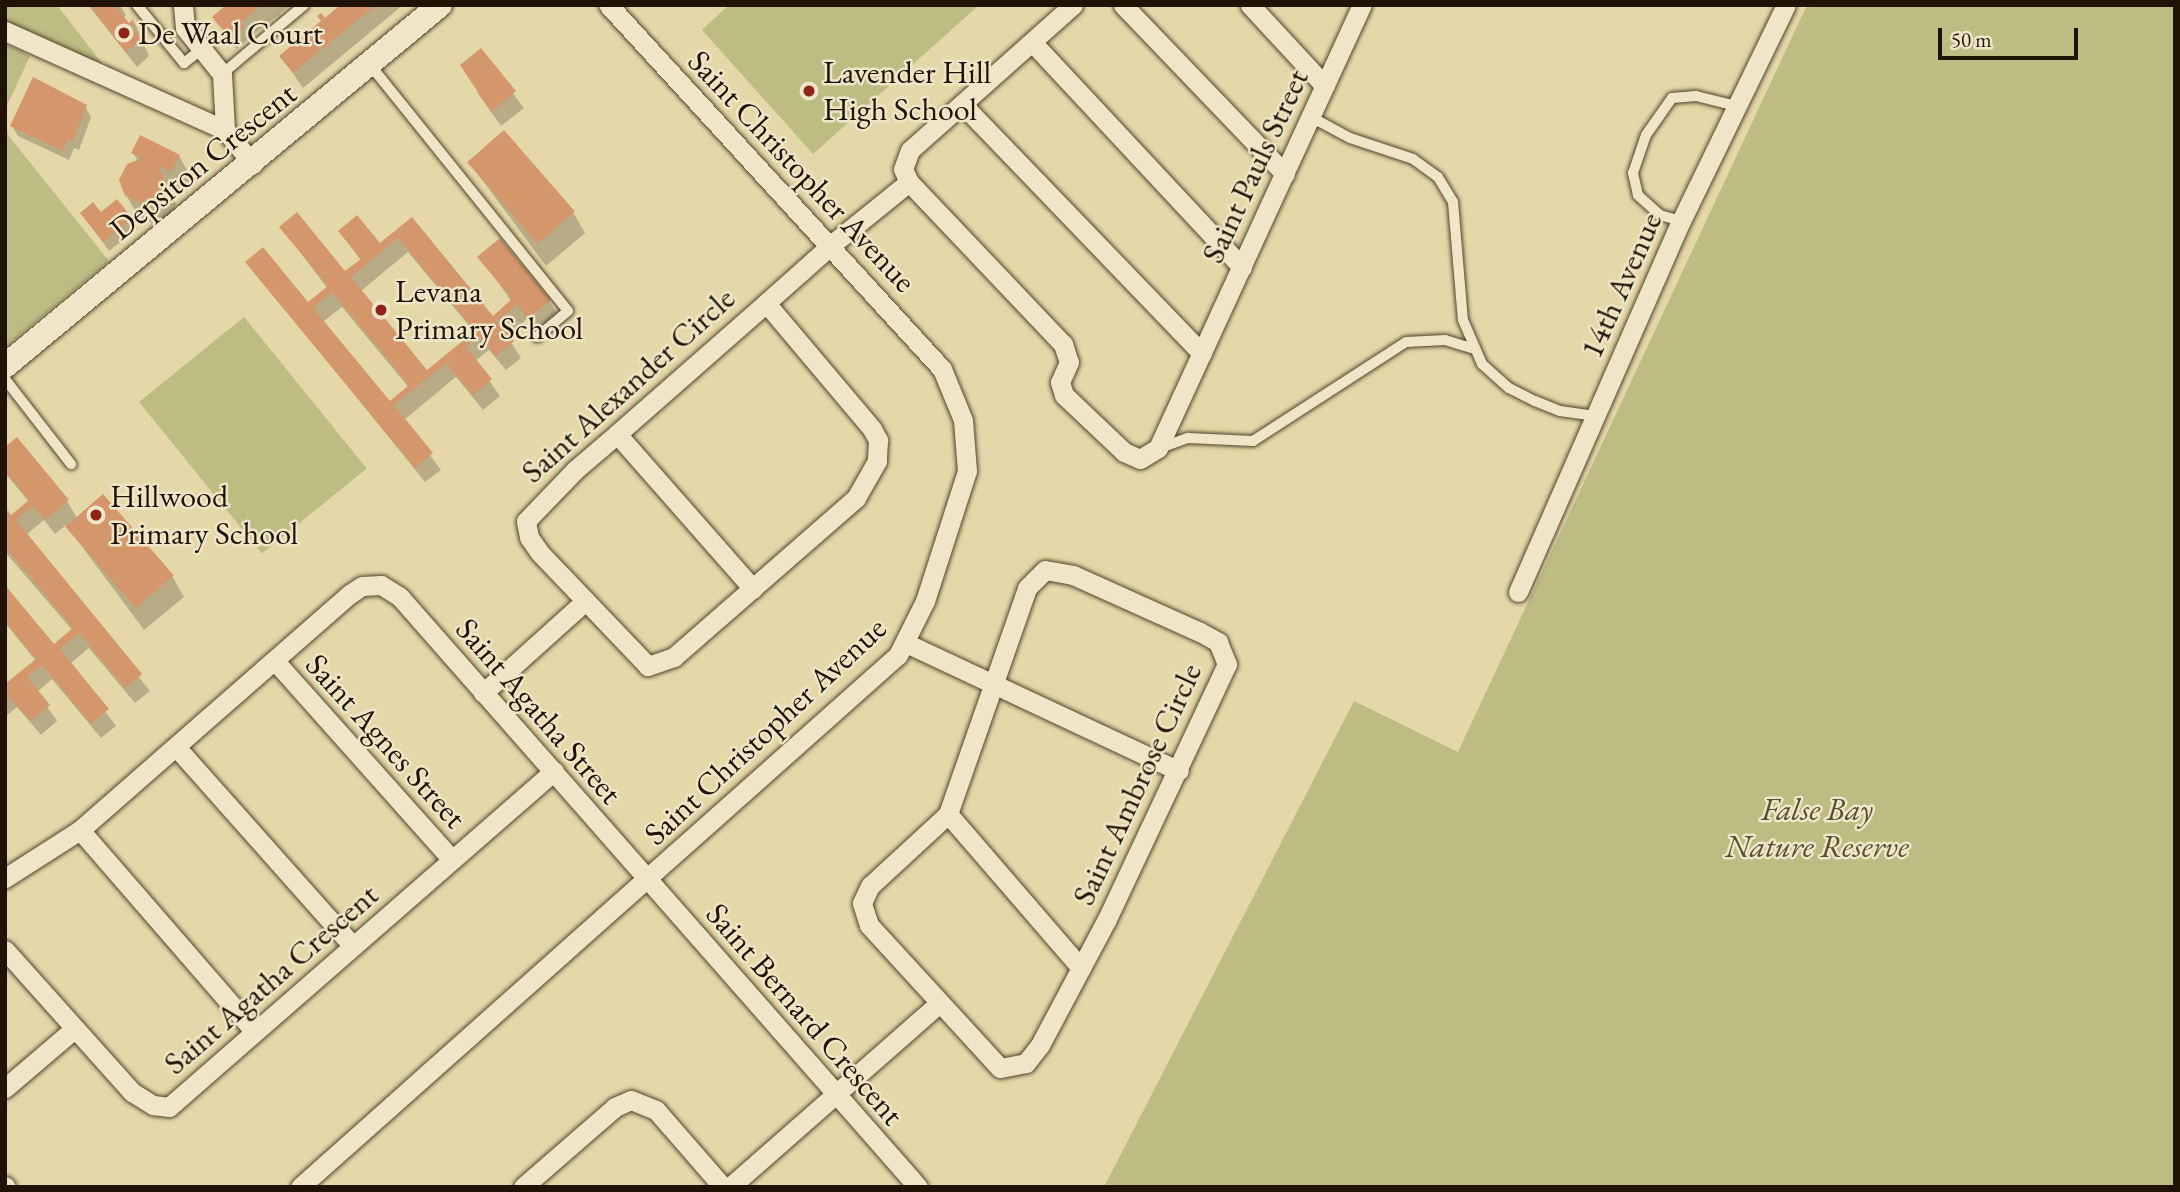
<!DOCTYPE html>
<style>
body{margin:0}
#map{position:relative;width:2180px;height:1192px;overflow:hidden;background:#e5d8a8;font-family:"EB Garamond",serif}
div>[style]{position:absolute}
[style*='--x']{left:calc(var(--x)*1px);top:calc(var(--y)*1px);width:calc(var(--w)*1px);rotate:calc(var(--a)*1deg)}
.green>*{inset:0;background:#bcbc83;transform-origin:0 0}
.shadow>*{inset:0;background:#0003}
.building>*{inset:0;background:#d4976c;transform-origin:0 0}
.roads{filter:drop-shadow(0 0 2px #52442d) drop-shadow(0 0 2px #52442d)}
.service>*{height:10px;margin:-5px;padding:0 5px;transform-origin:5px;border-radius:5px;background:#eee6c6}
.minor>*{height:19px;margin:-9.5px;padding:0 9.5px;transform-origin:9.5px;border-radius:9.5px;background:#eee6c6}
.tertiary>*{height:24px;margin:-12px;padding:0 12px;transform-origin:12px;border-radius:12px;background:#eee6c6}
.dots>*{width:19px;height:19px;translate:-50% -50%;box-sizing:border-box;border:4px solid #eee6c6;border-radius:50%}
span{translate:-50% -50%;white-space:nowrap;text-align:center;line-height:1.15;-webkit-text-stroke:5px #eee6c6;paint-order:stroke}
.poi-label{font-size:32px;color:#211304}
.left{translate:0 -50%;text-align:left}
.street-label{font-size:32px;color:#211304}
.park-label{font-size:32px;color:#574e30;font-style:italic}
.frame{position:absolute;inset:0;border:7px solid #211304;pointer-events:none}
.scale{position:absolute;left:1938px;top:28px;width:140px;height:32px;box-sizing:border-box;border:4px solid #211304;border-top:0;padding-left:9px;font-size:21px;line-height:24px;white-space:nowrap;color:#211304;-webkit-text-stroke:5px #eee6c6;paint-order:stroke}
</style>
<div id="map">
<div class="green">
<div style="clip-path:polygon(5px 5px,57px 5px,104px 66px,5px 23px)"></div>
<div style="clip-path:polygon(729px 5px,979px 5px,813px 154px,702px 30px)"></div>
<div style="clip-path:polygon(1807px 5px,2175px 5px,2175px 1187px,1104px 1187px,1354px 701px,1458px 752px)"></div>
<div style="clip-path:polygon(5px 44px,30px 56px,5px 110px)"></div>
<div style="clip-path:polygon(5px 120px,8px 135px,109px 261px,5px 347px)"></div>
<div style="left:244px;top:317px;width:195px;height:135px;rotate:51deg"></div>
</div>
<div class="shadow">
<div style="clip-path:polygon(88px 5px,120px 5px,126px 15px,123px 18px,128px 25px,134px 21px,149px 56px,137px 67px)"></div>
<div style="clip-path:polygon(229px 5px,290px 5px,279px 14px,282px 20px,278px 15px,249px 38px,253px 44px,247px 40px,236px 49px,214px 17px)"></div>
<div style="clip-path:polygon(343px 5px,403px 5px,303px 88px,281px 56px)"></div>
<div style="clip-path:polygon(480px 50px,524px 108px,501px 126px,477px 92px)"></div>
<div style="clip-path:polygon(85px 106px,91px 117px,79px 150px,74px 148px,69px 160px,18px 136px,12px 126px)"></div>
<div style="clip-path:polygon(133px 153px,179px 156px,191px 177px,183px 192px,168px 185px,176px 204px,169px 219px,155px 224px,139px 217px,126px 195px,138px 161px)"></div>
<div style="clip-path:polygon(469px 162px,573px 212px,585px 233px,546px 266px)"></div>
<div style="clip-path:polygon(82px 213px,131px 219px,137px 229px,109px 251px)"></div>
<div style="clip-path:polygon(evenodd,412px 220px,493px 318px,512px 302px,480px 257px,549px 301px,558px 316px,538px 333px,527px 319px,507px 336px,521px 358px,506px 370px,489px 350px,475px 361px,500px 396px,483px 410px,456px 377px,404px 420px,441px 470px,425px 482px,247px 262px,308px 305px,328px 289px,281px 227px,345px 273px,361px 261px,340px 231px,380px 246px,412px 220px,408px 252px,475px 333px,427px 372px,361px 291px,408px 252px,412px 220px,342px 307px,409px 388px,390px 403px,323px 322px,342px 307px)"></div>
<div style="clip-path:polygon(5px 449px,67px 501px,77px 518px,172px 576px,184px 597px,144px 630px,66px 525px,55px 534px,44px 520px,26px 535px,150px 691px,135px 703px,89px 648px,70px 664px,116px 726px,101px 738px,52px 679px,37px 692px,57px 721px,41px 735px,17px 707px,5px 717px,5px 687px,36px 661px,5px 623px,5px 588px,54px 646px,73px 631px,5px 552px,5px 511px,11px 517px,29px 502px,5px 473px)"></div>
</div>
<div class="building">
<div style="clip-path:polygon(90px 5px,115px 5px,129px 23px,134px 18px,131px 26px,142px 40px,126px 52px)"></div>
<div style="clip-path:polygon(226px 5px,262px 5px,241px 22px,245px 27px,241px 30px,237px 25px,226px 34px,212px 17px)"></div>
<div style="clip-path:polygon(340px 5px,376px 5px,293px 73px,279px 56px,292px 45px,288px 40px,292px 37px,296px 42px,321px 21px,317px 16px,321px 13px,325px 18px)"></div>
<div style="clip-path:polygon(481px 48px,516px 91px,491px 112px,460px 65px)"></div>
<div style="clip-path:polygon(33px 77px,87px 105px,73px 141px,68px 139px,63px 151px,10px 126px)"></div>
<div style="left:504px;top:130px;width:108px;height:49px;rotate:49deg"></div>
<div style="clip-path:polygon(140px 135px,180px 155px,171px 172px,159px 166px,165px 182px,157px 198px,142px 204px,125px 196px,119px 180px,127px 164px,142px 158px,131px 153px)"></div>
<div style="clip-path:polygon(117px 199px,132px 218px,103px 242px,80px 213px,93px 202px,101px 212px)"></div>
<div style="clip-path:polygon(evenodd,297px 212px,345px 271px,361px 259px,338px 231px,357px 215px,380px 243px,412px 217px,493px 316px,512px 299px,477px 257px,500px 238px,551px 300px,528px 318px,517px 305px,497px 321px,514px 341px,496px 356px,479px 336px,466px 347px,492px 379px,473px 395px,446px 363px,394px 405px,433px 453px,415px 468px,245px 262px,263px 247px,308px 302px,328px 286px,279px 227px,297px 212px,398px 238px,475px 331px,427px 370px,351px 277px,398px 238px,297px 212px,332px 292px,409px 385px,390px 401px,313px 308px,332px 292px)"></div>
<div style="clip-path:polygon(17px 437px,69px 500px,45px 520px,33px 506px,16px 520px,142px 674px,125px 688px,79px 633px,60px 649px,109px 709px,91px 724px,42px 665px,27px 677px,50px 705px,31px 721px,5px 694px,5px 684px,36px 659px,5px 621px,5px 585px,54px 644px,73px 628px,5px 547px,5px 508px,11px 515px,29px 500px,5px 471px,5px 447px)"></div>
<div style="left:103px;top:494px;width:108px;height:50px;rotate:49deg"></div>
</div>
<div class="roads">
<div class="service">
<div style="--x:137;--y:5;--w:75;--a:51"></div>
<div style="--x:184;--y:63;--w:23;--a:-38"></div>
<div style="--x:371;--y:66;--w:314;--a:51.2"></div>
<div style="--x:568;--y:311;--w:40;--a:140"></div>
<div style="--x:222;--y:74;--w:107;--a:-40.1"></div>
<div style="--x:1311;--y:117;--w:44;--a:28.3"></div>
<div style="--x:1350;--y:138;--w:66;--a:18.4"></div>
<div style="--x:1413;--y:159;--w:31;--a:36"></div>
<div style="--x:1438;--y:177;--w:29;--a:59"></div>
<div style="--x:1453;--y:202;--w:118;--a:85.2"></div>
<div style="--x:1463;--y:320;--w:48;--a:66.6"></div>
<div style="--x:1482;--y:364;--w:36;--a:42"></div>
<div style="--x:1509;--y:388;--w:29;--a:27"></div>
<div style="--x:1535;--y:401;--w:27;--a:22"></div>
<div style="--x:1560;--y:411;--w:35;--a:8"></div>
<div style="--x:1681;--y:221;--w:22;--a:-164"></div>
<div style="--x:1660;--y:215;--w:30;--a:-138"></div>
<div style="--x:1638;--y:195;--w:23;--a:-103"></div>
<div style="--x:1633;--y:173;--w:40;--a:-71.1"></div>
<div style="--x:1646;--y:135;--w:45;--a:-54.9"></div>
<div style="--x:1672;--y:98;--w:24;--a:-5"></div>
<div style="--x:1696;--y:96;--w:41;--a:14"></div>
<div style="--x:5;--y:379;--w:108;--a:52.2"></div>
<div style="--x:1160;--y:448;--w:30;--a:-20"></div>
<div style="--x:1188;--y:438;--w:65;--a:2.6"></div>
<div style="--x:1253;--y:441;--w:182;--a:-32.9"></div>
<div style="--x:1406;--y:342;--w:39;--a:-3"></div>
<div style="--x:1445;--y:340;--w:30;--a:17"></div>
</div>
<div class="minor">
<div style="--x:183;--y:5;--w:23;--a:85"></div>
<div style="--x:185;--y:28;--w:59;--a:51.2"></div>
<div style="--x:222;--y:74;--w:56;--a:86.9"></div>
<div style="--x:1073;--y:5;--w:218;--a:138.3"></div>
<div style="--x:910;--y:150;--w:20;--a:110"></div>
<div style="--x:903;--y:169;--w:14;--a:65"></div>
<div style="--x:909;--y:182;--w:224;--a:46.5"></div>
<div style="--x:1063;--y:344;--w:19;--a:72"></div>
<div style="--x:1069;--y:362;--w:22;--a:114"></div>
<div style="--x:1060;--y:382;--w:14;--a:73"></div>
<div style="--x:1064;--y:395;--w:83;--a:43.5"></div>
<div style="--x:1124;--y:452;--w:17;--a:24"></div>
<div style="--x:1140;--y:459;--w:21;--a:-31"></div>
<div style="--x:1158;--y:448;--w:488;--a:-65.3"></div>
<div style="--x:1123;--y:5;--w:234;--a:46.2"></div>
<div style="--x:1250;--y:5;--w:110;--a:47.2"></div>
<div style="--x:5;--y:31;--w:241;--a:24.2"></div>
<div style="--x:225;--y:130;--w:44;--a:50.5"></div>
<div style="--x:1032;--y:42;--w:308;--a:47"></div>
<div style="--x:962;--y:104;--w:346;--a:46.1"></div>
<div style="--x:766;--y:303;--w:165;--a:49.9"></div>
<div style="--x:872;--y:429;--w:13;--a:61"></div>
<div style="--x:878;--y:440;--w:21;--a:93"></div>
<div style="--x:877;--y:461;--w:43;--a:119.6"></div>
<div style="--x:856;--y:498;--w:242;--a:138.9"></div>
<div style="--x:674;--y:657;--w:28;--a:161"></div>
<div style="--x:648;--y:666;--w:156;--a:-133.7"></div>
<div style="--x:540;--y:553;--w:19;--a:-125"></div>
<div style="--x:529;--y:537;--w:16;--a:-101"></div>
<div style="--x:526;--y:521;--w:71;--a:-46.1"></div>
<div style="--x:575;--y:470;--w:55;--a:-40.6"></div>
<div style="--x:617;--y:434;--w:198;--a:-41.3"></div>
<div style="--x:766;--y:303;--w:87;--a:-41.7"></div>
<div style="--x:831;--y:245;--w:100;--a:-38.9"></div>
<div style="--x:617;--y:434;--w:206;--a:48.7"></div>
<div style="--x:1045;--y:570;--w:28;--a:10"></div>
<div style="--x:1073;--y:575;--w:139;--a:24.2"></div>
<div style="--x:1200;--y:632;--w:21;--a:29"></div>
<div style="--x:1218;--y:642;--w:24;--a:68"></div>
<div style="--x:1227;--y:664;--w:282;--a:115.2"></div>
<div style="--x:1107;--y:919;--w:143;--a:118"></div>
<div style="--x:1040;--y:1045;--w:23;--a:128"></div>
<div style="--x:1026;--y:1063;--w:26;--a:169"></div>
<div style="--x:1000;--y:1068;--w:194;--a:-132.5"></div>
<div style="--x:869;--y:925;--w:23;--a:-108"></div>
<div style="--x:862;--y:903;--w:19;--a:-65"></div>
<div style="--x:870;--y:886;--w:106;--a:-42.7"></div>
<div style="--x:948;--y:814;--w:239;--a:-70.7"></div>
<div style="--x:1027;--y:588;--w:25;--a:-45"></div>
<div style="--x:1518;--y:592;--w:405;--a:-66.3"></div>
<div style="--x:1681;--y:221;--w:240;--a:-64.1"></div>
<div style="--x:908;--y:644;--w:299;--a:25.1"></div>
<div style="--x:275;--y:661;--w:266;--a:48.3"></div>
<div style="--x:483;--y:693;--w:137;--a:-42"></div>
<div style="--x:177;--y:748;--w:265;--a:48.4"></div>
<div style="--x:948;--y:814;--w:203;--a:49.2"></div>
<div style="--x:80;--y:830;--w:267;--a:49.1"></div>
<div style="--x:5;--y:878;--w:89;--a:-32.6"></div>
<div style="--x:80;--y:830;--w:359;--a:-41.2"></div>
<div style="--x:350;--y:594;--w:14;--a:-34"></div>
<div style="--x:362;--y:586;--w:19;--a:-3"></div>
<div style="--x:381;--y:585;--w:22;--a:32"></div>
<div style="--x:400;--y:597;--w:785;--a:48.72"></div>
<div style="--x:5;--y:950;--w:191;--a:48.2"></div>
<div style="--x:132;--y:1092;--w:25;--a:32"></div>
<div style="--x:153;--y:1105;--w:16;--a:7"></div>
<div style="--x:169;--y:1107;--w:511;--a:-41.11"></div>
<div style="--x:5;--y:1088;--w:89;--a:-40.5"></div>
<div style="--x:5;--y:1186;--w:1;--a:45"></div>
<div style="--x:300;--y:1187;--w:800;--a:-41.66"></div>
<div style="--x:898;--y:655;--w:60;--a:-63.4"></div>
<div style="--x:925;--y:601;--w:137;--a:-72.1"></div>
<div style="--x:967;--y:471;--w:51;--a:-94.5"></div>
<div style="--x:963;--y:420;--w:55;--a:-112.4"></div>
<div style="--x:942;--y:369;--w:494;--a:-132.5"></div>
<div style="--x:523;--y:1187;--w:122;--a:-41"></div>
<div style="--x:615;--y:1107;--w:17;--a:-24"></div>
<div style="--x:631;--y:1100;--w:27;--a:22"></div>
<div style="--x:656;--y:1110;--w:102;--a:49"></div>
<div style="--x:730;--y:1187;--w:277;--a:-41.3"></div>
</div>
<div class="tertiary">
<div style="--x:5;--y:366;--w:565;--a:-39.69"></div>
</div>
</div>
<div class="dots">
<div style="left:124px;top:33px;background:#8f2418"></div>
<div style="left:809px;top:91px;background:#8f2418"></div>
<div style="left:381px;top:310px;background:#8f2418"></div>
<div style="left:96px;top:515px;background:#8f2418"></div>
</div>
<div class="poi-label">
<span class="left" style="left:138px;top:33px">De Waal Court</span>
<span class="left" style="left:823px;top:91px">Lavender Hill<br>High School</span>
<span class="left" style="left:395px;top:310px">Levana<br>Primary School</span>
<span class="left" style="left:110px;top:515px">Hillwood<br>Primary School</span>
</div>
<div class="street-label">
<span style="left:203px;top:161px;rotate:-39deg">Depsiton Crescent</span>
<span style="left:1255px;top:166px;rotate:-65deg">Saint Pauls Street</span>
<span style="left:802px;top:171px;rotate:47deg">Saint Christopher Avenue</span>
<span style="left:1621px;top:285px;rotate:-66deg">14th Avenue</span>
<span style="left:628px;top:385px;rotate:-42deg">Saint Alexander Circle</span>
<span style="left:539px;top:711px;rotate:49deg">Saint Agatha Street</span>
<span style="left:765px;top:731px;rotate:-43deg">Saint Christopher Avenue</span>
<span style="left:386px;top:741px;rotate:48deg">Saint Agnes Street</span>
<span style="left:1137px;top:784px;rotate:-65deg">Saint Ambrose Circle</span>
<span style="left:271px;top:979px;rotate:-41deg">Saint Agatha Crescent</span>
<span style="left:805px;top:1014px;rotate:49deg">Saint Bernard Crescent</span>
</div>
<div class="park-label">
<span style="left:1817px;top:828px">False Bay<br>Nature Reserve</span>
</div>
<div class="frame"></div>
<div class="scale">50 m</div>
</div>
